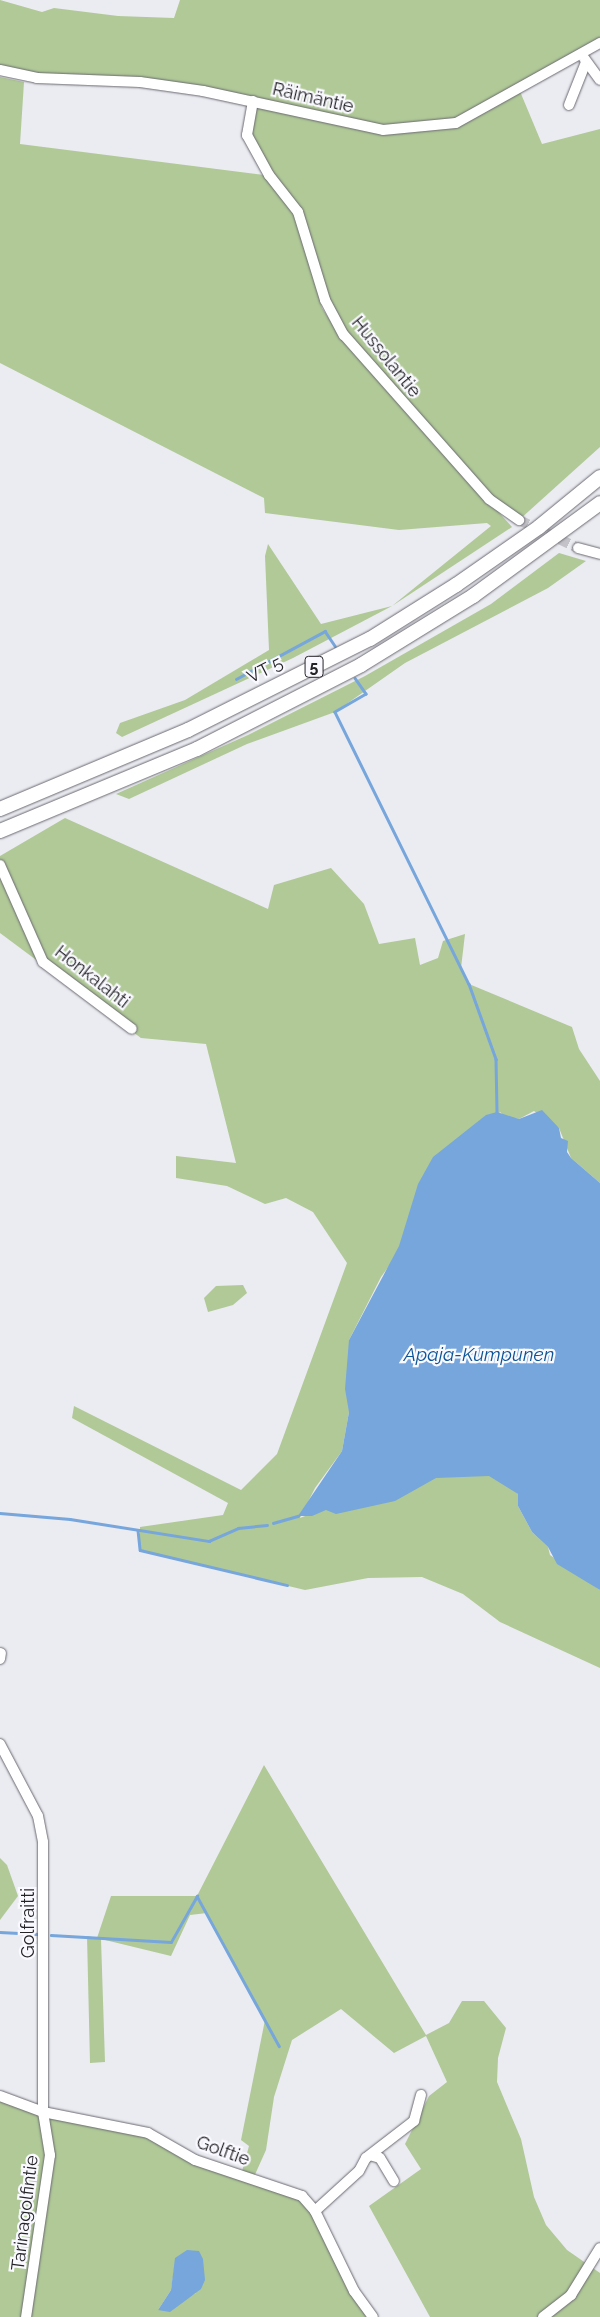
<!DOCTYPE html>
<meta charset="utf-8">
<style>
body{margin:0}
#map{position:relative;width:600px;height:2317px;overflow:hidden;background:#ebebf2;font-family:Raleway,sans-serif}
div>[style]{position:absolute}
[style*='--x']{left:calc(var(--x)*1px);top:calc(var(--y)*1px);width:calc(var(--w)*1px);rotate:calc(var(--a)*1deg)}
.green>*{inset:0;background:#b0c997}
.water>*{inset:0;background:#76a6db}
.stream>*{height:2.5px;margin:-1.25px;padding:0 1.25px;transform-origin:1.25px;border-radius:1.25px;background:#76a6db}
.minor-tunnel>*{height:10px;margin-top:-5px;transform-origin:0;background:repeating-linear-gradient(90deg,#c3c3c9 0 10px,transparent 0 15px)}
.roads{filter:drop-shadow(0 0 1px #6a6970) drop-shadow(0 0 1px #6a6970)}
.minor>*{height:10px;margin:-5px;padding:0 5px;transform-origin:5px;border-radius:5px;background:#fff}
.highway>*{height:14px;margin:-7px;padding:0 7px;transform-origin:7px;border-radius:7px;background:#fff}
span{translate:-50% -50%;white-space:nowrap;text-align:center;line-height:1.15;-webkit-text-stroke:4.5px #f9f9ff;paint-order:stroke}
.shield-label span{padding:1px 4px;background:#f9f9ff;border:1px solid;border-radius:4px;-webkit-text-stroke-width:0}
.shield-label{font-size:16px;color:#242427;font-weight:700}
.street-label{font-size:18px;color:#242427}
.water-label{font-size:19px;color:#0c5495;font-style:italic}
</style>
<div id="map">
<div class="green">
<div style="clip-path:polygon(0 0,42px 12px,54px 8px,118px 16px,174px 18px,180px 0,600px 0,600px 43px,519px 89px,542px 144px,600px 129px,600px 447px,519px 520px,489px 499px,344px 335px,325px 300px,298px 212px,247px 135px,252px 101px,0 70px)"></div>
<div style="clip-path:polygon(0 77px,24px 82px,20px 144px,264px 175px,294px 213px,322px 308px,341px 337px,512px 527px,392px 606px,293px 658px,122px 737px,116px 733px,120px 723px,185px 700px,269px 650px,265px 556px,268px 544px,321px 624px,392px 606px,491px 526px,487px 523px,399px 530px,265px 513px,264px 498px,0 363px)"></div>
<div style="clip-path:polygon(559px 553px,586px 561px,548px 588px,405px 663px,335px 712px,247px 744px,129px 799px,116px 794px,248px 735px,365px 676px,491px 604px)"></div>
<div style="clip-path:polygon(65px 818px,268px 909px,274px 885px,331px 868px,364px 904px,379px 944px,415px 938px,420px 965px,438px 958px,443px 941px,465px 934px,461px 968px,469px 984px,572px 1027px,579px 1049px,600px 1081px,600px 1183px,571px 1158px,559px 1128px,534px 1111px,519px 1119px,505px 1117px,500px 1112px,381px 1277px,349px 1340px,349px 1412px,342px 1451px,315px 1488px,300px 1518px,406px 1477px,491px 1469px,518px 1494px,518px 1506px,532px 1532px,548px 1547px,550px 1555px,600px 1590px,600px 1668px,500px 1622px,463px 1594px,422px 1577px,368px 1578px,305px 1590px,140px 1550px,140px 1527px,223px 1515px,228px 1503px,72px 1418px,74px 1406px,241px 1490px,277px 1454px,347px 1263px,313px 1212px,286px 1198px,265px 1204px,227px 1186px,176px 1178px,176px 1156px,236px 1163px,206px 1044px,141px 1038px,0 933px,0 856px)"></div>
<div style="clip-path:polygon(243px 1285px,247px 1293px,233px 1305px,208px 1312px,204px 1298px,216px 1286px)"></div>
<div style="clip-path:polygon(evenodd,264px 1765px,426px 2035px,449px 2023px,462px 2001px,484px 2001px,506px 2028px,498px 2058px,497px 2082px,521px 2139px,534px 2197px,546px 2225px,567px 2250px,600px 2273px,600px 2317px,430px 2317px,369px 2206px,421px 2169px,405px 2144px,429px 2096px,447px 2082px,426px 2036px,394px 2053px,341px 2009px,292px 2040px,274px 2097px,266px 2150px,253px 2179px,302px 2196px,373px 2317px,0 2317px,0 2096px,148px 2133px,195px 2160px,241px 2175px,249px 2146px,241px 2140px,265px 2020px,207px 1913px,190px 1915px,171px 1956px,101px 1939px,105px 2062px,90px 2063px,87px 1936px,97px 1938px,111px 1896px,197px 1896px,264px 1765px,176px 2258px,196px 2293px,158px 2310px,171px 2290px,176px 2258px)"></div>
<div style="clip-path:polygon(0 1858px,7px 1865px,18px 1896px,0 1920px)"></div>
</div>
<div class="water">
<div style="clip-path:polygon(542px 1110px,559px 1128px,561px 1138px,568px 1141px,567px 1152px,571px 1158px,600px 1183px,600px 1590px,557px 1564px,548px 1547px,532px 1532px,518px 1506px,518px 1494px,489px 1476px,436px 1478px,395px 1501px,336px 1514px,326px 1510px,312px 1516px,298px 1516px,342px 1451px,349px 1412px,345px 1389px,349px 1340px,399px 1246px,418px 1184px,433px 1157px,486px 1115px,497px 1112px,519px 1119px)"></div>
<div style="clip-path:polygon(187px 2250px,199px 2251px,203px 2259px,205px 2280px,201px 2289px,170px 2312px,158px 2310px,171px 2290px,175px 2258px)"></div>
</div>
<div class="stream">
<div style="--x:355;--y:678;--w:19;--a:55"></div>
<div style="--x:366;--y:694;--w:36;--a:150"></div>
<div style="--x:335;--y:712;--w:303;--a:63.8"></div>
<div style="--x:469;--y:984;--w:80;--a:70.2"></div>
<div style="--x:496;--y:1059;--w:53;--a:88.9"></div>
<div style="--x:236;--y:679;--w:101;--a:-28.3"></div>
<div style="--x:325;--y:631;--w:18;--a:56"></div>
<div style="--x:0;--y:1513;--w:70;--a:4.9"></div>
<div style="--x:70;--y:1519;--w:141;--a:9"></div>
<div style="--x:209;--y:1541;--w:32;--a:-24"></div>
<div style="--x:238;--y:1528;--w:29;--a:-6"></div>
<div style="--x:273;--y:1523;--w:26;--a:-16"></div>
<div style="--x:138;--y:1530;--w:20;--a:84"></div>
<div style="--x:140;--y:1550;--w:151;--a:13.4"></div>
<div style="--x:0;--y:1932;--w:37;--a:3"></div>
<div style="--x:51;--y:1935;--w:120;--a:3.3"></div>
<div style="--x:171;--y:1942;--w:53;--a:-60.5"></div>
<div style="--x:197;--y:1896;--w:171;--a:61.3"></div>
</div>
<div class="minor-tunnel">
<div style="--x:519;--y:520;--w:65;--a:25.4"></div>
</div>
<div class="roads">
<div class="minor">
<div style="--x:584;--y:58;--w:27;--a:54"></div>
<div style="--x:0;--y:70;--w:38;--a:12"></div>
<div style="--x:37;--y:78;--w:103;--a:2.2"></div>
<div style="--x:140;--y:82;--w:64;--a:8.1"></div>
<div style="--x:203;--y:91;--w:184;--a:12.2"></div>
<div style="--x:383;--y:130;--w:73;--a:-5.5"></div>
<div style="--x:456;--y:123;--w:165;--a:-29.1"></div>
<div style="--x:253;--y:101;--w:35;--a:100"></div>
<div style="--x:247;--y:135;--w:46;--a:61.2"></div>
<div style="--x:269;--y:175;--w:47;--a:51.9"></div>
<div style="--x:298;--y:212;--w:92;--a:72.9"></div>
<div style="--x:325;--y:300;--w:40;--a:62"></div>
<div style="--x:344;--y:335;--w:219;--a:48.5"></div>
<div style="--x:489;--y:499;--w:37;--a:35"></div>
<div style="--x:569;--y:105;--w:46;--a:-68.4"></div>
<div style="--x:578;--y:548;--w:23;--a:15"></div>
<div style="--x:0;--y:865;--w:106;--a:66.1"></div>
<div style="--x:43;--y:962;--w:111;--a:37"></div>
<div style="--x:0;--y:1659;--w:6;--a:-81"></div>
<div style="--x:0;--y:1744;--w:81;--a:62.2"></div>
<div style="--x:38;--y:1816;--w:26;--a:79"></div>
<div style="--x:43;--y:1842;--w:270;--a:90"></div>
<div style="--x:43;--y:2112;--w:44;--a:80.8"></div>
<div style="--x:50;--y:2155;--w:164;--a:98.4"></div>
<div style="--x:0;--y:2096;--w:46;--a:20.4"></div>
<div style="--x:43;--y:2112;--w:107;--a:11.3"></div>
<div style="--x:148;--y:2133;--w:54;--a:29.9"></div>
<div style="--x:195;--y:2160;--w:113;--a:18.6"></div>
<div style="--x:302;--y:2196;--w:20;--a:49"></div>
<div style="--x:315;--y:2211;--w:89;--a:64"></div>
<div style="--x:354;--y:2291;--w:32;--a:54"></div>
<div style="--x:373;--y:2156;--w:7;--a:16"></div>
<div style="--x:380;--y:2158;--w:27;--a:59"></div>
<div style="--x:315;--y:2211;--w:59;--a:-42.3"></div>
<div style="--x:359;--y:2171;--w:15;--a:-62"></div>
<div style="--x:366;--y:2158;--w:61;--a:-37.6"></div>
<div style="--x:414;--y:2121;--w:27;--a:-75"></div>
<div style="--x:543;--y:2317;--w:36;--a:-38"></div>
<div style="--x:571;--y:2295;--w:55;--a:-58.3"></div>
</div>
<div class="highway">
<div style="--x:0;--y:809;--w:204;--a:-22.8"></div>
<div style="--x:188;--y:730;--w:203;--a:-26.6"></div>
<div style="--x:370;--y:639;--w:102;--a:-32.1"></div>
<div style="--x:456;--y:585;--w:101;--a:-34.9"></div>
<div style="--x:539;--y:527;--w:79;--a:-39.3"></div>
<div style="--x:0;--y:831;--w:213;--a:-22.6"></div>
<div style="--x:197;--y:749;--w:184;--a:-27.1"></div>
<div style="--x:361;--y:665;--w:132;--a:-31.6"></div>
<div style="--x:473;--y:596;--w:157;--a:-36.2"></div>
</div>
</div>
<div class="shield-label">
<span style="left:314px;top:667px">5</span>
</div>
<div class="street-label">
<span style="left:313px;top:98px;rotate:13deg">Räimäntie</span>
<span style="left:386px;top:357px;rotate:51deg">Hussolantie</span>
<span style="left:265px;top:670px;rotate:-27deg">VT 5</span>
<span style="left:92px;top:977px;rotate:38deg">Honkalahti</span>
<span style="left:28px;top:1923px;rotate:-90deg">Golfraitti</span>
<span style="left:223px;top:2151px;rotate:20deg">Golftie</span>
<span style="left:25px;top:2213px;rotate:-83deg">Tarinagolfintie</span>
</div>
<div class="water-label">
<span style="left:479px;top:1355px">Apaja-Kumpunen</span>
</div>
</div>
